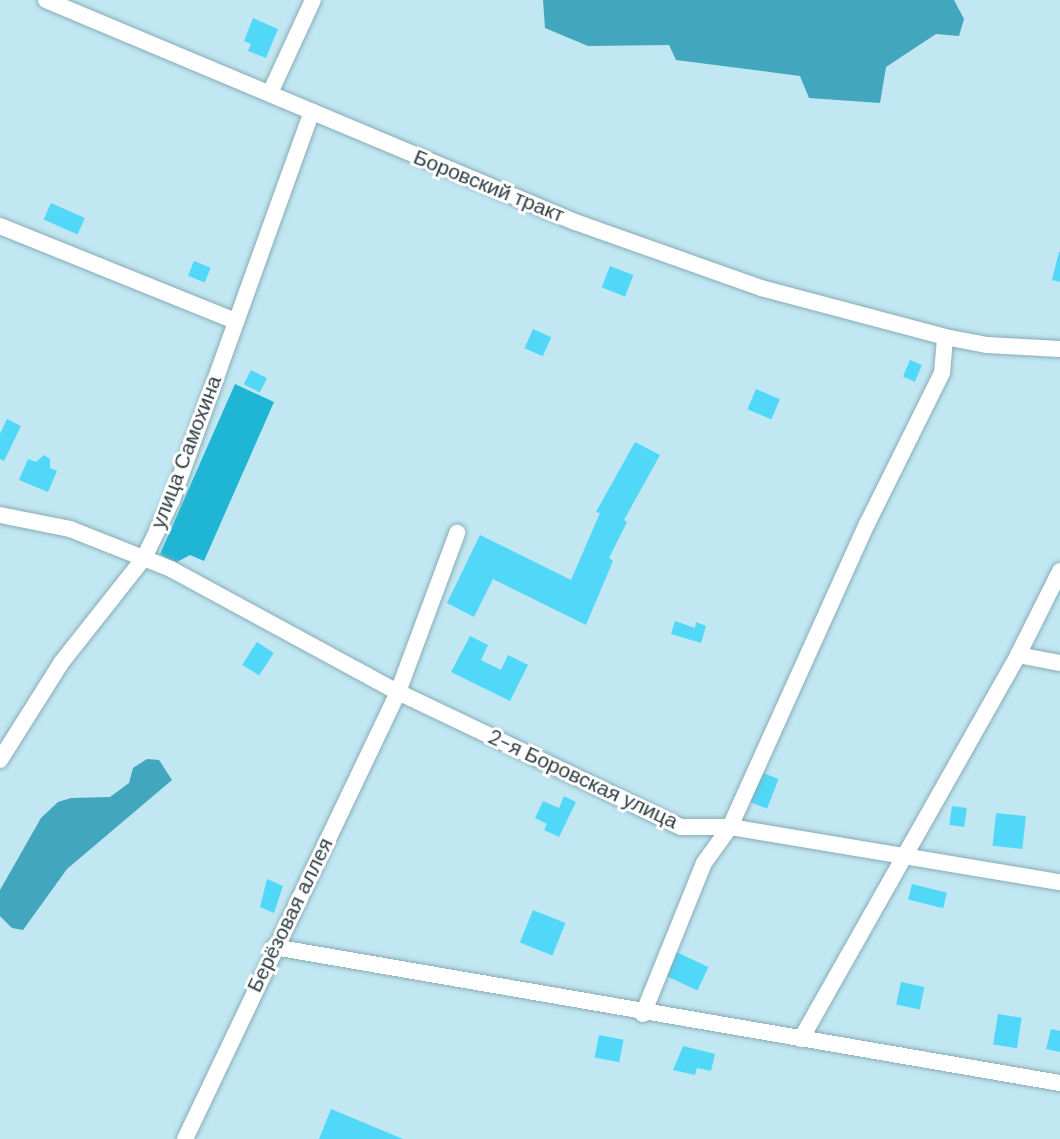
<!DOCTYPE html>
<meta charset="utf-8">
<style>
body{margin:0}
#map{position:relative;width:1060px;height:1139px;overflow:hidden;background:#c1e7f2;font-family:"DM Sans",sans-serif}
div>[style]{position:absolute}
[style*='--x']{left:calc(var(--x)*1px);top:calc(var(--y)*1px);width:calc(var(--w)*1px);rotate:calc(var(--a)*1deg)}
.forest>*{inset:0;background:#1fb6d5}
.water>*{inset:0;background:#41a6be}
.building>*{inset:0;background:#51d7f8;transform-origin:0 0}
.roads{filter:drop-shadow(0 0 2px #88acb6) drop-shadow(0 0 2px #88acb6)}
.minor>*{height:16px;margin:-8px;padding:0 8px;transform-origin:8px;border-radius:8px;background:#fff}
span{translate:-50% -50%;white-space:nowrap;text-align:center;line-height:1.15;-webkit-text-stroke:6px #fff;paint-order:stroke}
.street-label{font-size:21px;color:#303f43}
</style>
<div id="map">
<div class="forest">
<div style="clip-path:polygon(235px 384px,274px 402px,204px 561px,190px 555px,175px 563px,160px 554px)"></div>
</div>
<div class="water">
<div style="clip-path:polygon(543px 0,954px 0,964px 19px,959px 36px,936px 34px,886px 67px,880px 103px,809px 98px,800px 76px,676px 60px,669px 45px,588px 46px,545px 28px)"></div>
<div style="clip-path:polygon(147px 759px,159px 760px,172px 780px,67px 869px,23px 930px,12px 928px,0 916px,0 890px,41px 818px,58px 802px,71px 798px,110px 797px,129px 783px,133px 768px)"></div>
</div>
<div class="building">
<div style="clip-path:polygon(253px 18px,278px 29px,266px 58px,248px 51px,251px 44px,244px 41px)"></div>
<div style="left:51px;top:203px;width:37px;height:18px;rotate:24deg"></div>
<div style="clip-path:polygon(1059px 252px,1060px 252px,1060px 282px,1052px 280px)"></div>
<div style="left:194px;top:261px;width:18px;height:16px;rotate:22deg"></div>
<div style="left:610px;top:266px;width:25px;height:23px;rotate:21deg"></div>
<div style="left:533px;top:329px;width:20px;height:21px;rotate:24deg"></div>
<div style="left:910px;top:360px;width:13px;height:18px;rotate:23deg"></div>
<div style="left:251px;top:370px;width:18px;height:16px;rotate:27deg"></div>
<div style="left:756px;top:389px;width:26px;height:22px;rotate:23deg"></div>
<div style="clip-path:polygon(7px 419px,21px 426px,4px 461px,0 459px,0 434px)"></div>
<div style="clip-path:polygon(635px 442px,660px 455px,624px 520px,627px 522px,609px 558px,613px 561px,586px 625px,493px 579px,474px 617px,447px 603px,480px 535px,571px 580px,600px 513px,596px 512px)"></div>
<div style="clip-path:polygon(44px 455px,50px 459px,50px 468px,57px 471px,48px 492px,19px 480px,28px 459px,36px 462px)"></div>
<div style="clip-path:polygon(675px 621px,695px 628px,696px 622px,706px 626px,701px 643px,671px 634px)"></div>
<div style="clip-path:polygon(470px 636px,488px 645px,481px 660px,501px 670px,508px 655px,528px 665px,510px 701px,451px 672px)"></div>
<div style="left:257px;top:642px;width:20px;height:27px;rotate:33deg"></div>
<div style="left:758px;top:771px;width:22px;height:32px;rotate:21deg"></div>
<div style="clip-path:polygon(564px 796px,576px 802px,559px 837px,544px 830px,547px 824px,535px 818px,543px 801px,559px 808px)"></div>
<div style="left:952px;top:806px;width:15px;height:19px;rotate:8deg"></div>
<div style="left:996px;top:813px;width:30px;height:33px;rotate:6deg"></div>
<div style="clip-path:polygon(267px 879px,283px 886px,274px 913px,260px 907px)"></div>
<div style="left:912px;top:884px;width:36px;height:16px;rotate:14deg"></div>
<div style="left:533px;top:910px;width:35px;height:35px;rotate:22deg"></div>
<div style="left:674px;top:951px;width:38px;height:26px;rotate:25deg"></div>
<div style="left:901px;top:982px;width:24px;height:23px;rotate:12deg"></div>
<div style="left:998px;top:1014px;width:24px;height:31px;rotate:9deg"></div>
<div style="clip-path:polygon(1051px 1029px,1060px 1031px,1060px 1052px,1046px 1049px)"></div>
<div style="left:599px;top:1035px;width:25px;height:23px;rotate:11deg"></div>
<div style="clip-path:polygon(683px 1046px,715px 1054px,711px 1071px,697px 1068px,695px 1075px,673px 1070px)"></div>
<div style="clip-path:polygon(331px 1109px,403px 1139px,319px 1139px)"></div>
</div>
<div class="roads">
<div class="minor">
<div style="--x:46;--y:0;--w:574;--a:22.77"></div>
<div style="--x:575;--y:222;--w:197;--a:19.5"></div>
<div style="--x:761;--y:288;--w:190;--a:14.9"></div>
<div style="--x:945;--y:337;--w:43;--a:10.8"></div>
<div style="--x:987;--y:345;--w:73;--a:3.1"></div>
<div style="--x:270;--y:93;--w:102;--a:-65.2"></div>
<div style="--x:0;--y:226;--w:253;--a:22"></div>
<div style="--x:0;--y:515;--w:71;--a:11.3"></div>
<div style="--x:70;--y:529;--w:109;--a:21.6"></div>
<div style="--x:171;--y:569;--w:258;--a:28.5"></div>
<div style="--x:398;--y:692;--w:314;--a:25.5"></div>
<div style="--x:681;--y:827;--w:49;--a:0"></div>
<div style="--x:730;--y:827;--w:335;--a:9.5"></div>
<div style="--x:1018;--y:655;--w:43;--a:10.8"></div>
<div style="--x:0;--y:760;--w:115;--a:-57.8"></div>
<div style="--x:61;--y:663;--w:134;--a:-51.7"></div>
<div style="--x:144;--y:558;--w:64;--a:-64.2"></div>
<div style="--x:172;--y:500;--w:413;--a:-70.2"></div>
<div style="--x:274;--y:947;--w:798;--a:9.82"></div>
<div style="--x:643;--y:1014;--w:163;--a:-68"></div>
<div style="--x:704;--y:863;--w:44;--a:-54.2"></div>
<div style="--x:730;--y:827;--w:333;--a:-65.7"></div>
<div style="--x:867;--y:524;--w:169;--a:-63.6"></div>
<div style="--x:942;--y:373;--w:36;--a:-85"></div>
<div style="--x:801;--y:1039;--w:441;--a:-60.5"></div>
<div style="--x:1018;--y:655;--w:94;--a:-63.4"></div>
<div style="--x:185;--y:1139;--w:495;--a:-64.5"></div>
<div style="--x:398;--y:692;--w:170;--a:-69.6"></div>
</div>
</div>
<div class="street-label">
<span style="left:489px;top:186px;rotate:22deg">Боровский тракт</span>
<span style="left:186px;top:452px;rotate:-69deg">улица Самохина</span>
<span style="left:583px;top:779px;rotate:25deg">2-я Боровская улица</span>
<span style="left:290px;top:915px;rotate:-64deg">Берёзовая аллея</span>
</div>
</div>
